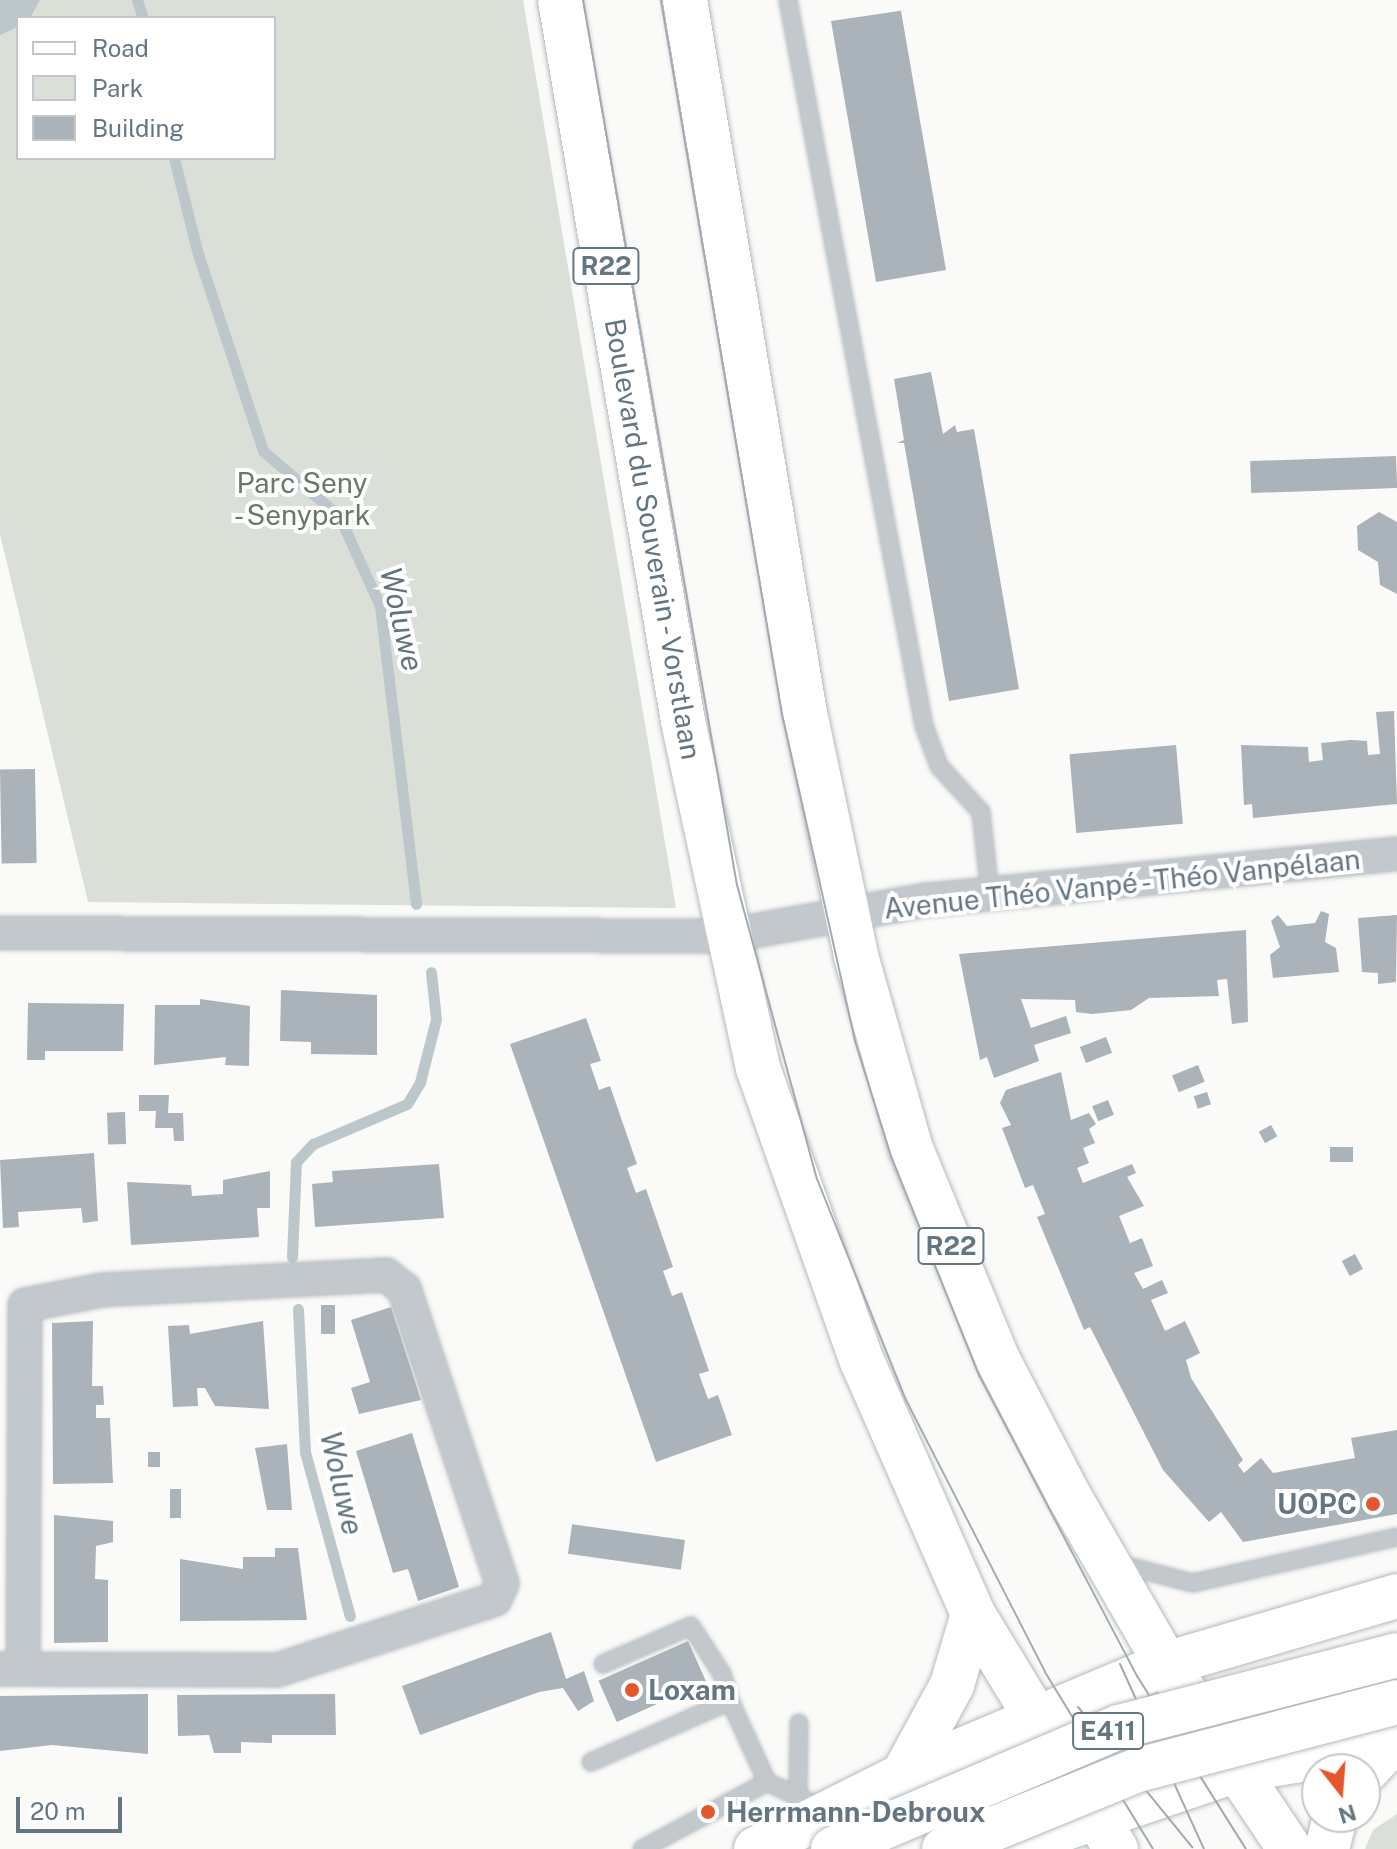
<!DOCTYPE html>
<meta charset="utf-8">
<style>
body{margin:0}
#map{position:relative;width:1397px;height:1849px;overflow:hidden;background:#fafaf8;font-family:"Public Sans",sans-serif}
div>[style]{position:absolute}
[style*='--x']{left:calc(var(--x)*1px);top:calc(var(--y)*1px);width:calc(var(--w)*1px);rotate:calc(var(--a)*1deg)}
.green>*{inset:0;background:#dadfd7}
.water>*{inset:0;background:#bbc7cb}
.stream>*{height:11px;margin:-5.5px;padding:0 5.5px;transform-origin:5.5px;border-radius:5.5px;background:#bbc7cb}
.building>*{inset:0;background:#aab3b9;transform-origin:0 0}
.roads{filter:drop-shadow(0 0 2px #b3babf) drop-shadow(0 0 2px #b3babf)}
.service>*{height:16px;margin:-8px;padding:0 8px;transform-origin:8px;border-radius:8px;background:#c3c8cc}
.minor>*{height:32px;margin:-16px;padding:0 16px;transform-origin:16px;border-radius:16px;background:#c3c8cc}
.secondary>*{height:44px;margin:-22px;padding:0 22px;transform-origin:22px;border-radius:22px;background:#fff}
.primary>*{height:44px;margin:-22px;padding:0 22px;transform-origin:22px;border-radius:22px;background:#fff}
.tram>*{height:2px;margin:-1px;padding:0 1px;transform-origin:1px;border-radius:1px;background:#a2aab0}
.bridges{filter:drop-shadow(0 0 2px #b4b9bd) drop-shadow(0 0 2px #b4b9bd)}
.trunk-bridge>*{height:44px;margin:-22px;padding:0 22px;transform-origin:22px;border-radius:22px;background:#fff}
.dots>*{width:22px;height:22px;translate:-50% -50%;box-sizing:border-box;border:4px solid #fff;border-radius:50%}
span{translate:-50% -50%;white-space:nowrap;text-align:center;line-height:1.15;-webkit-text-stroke:8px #fff;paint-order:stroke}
.shield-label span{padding:2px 6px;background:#fff;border:2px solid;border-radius:6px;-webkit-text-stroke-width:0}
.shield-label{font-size:26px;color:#657683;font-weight:700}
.park-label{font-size:28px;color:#687a64}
.street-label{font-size:28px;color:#657683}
.poi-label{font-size:28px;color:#657683;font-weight:700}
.right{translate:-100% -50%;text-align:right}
.left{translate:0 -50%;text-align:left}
.water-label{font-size:30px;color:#60757c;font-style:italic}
.legend{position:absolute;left:16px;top:16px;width:260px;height:144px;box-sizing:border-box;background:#fff;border:2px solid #c1c8cd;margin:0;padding:10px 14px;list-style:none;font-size:24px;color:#657683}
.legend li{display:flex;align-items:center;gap:16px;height:40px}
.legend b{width:40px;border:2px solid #c1c8cd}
.north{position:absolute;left:1301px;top:1753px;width:80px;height:80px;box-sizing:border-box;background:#fff;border:2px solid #c1c8cd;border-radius:50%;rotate:163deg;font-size:22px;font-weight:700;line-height:32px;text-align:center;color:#657683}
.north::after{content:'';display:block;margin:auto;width:28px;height:36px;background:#e4572e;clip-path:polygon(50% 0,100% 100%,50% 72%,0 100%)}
.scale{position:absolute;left:16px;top:1797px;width:106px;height:36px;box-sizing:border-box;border:4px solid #657683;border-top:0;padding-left:10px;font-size:24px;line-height:28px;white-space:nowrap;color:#657683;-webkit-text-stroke:6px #fff;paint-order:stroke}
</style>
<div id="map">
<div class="green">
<div style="clip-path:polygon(evenodd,0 0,523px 0,676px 908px,88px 902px,0 534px,0 0,18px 18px,274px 18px,274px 158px,18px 158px,18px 18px)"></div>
<div style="clip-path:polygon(1397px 1814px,1397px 1849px,1365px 1849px,1373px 1830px)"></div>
</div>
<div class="water">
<div style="clip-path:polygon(0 0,40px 0,30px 18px,18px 18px,18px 27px,0 35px)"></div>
</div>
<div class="stream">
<div style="--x:137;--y:0;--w:19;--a:72"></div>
<div style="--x:174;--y:158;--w:99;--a:76"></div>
<div style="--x:198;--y:254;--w:207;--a:71.7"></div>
<div style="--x:263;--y:451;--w:100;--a:40.5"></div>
<div style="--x:339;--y:516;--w:99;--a:65.5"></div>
<div style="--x:380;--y:606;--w:300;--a:83.1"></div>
<div style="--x:292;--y:1257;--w:95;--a:-87.6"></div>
<div style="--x:296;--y:1162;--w:25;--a:-47"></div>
<div style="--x:313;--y:1144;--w:102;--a:-23.1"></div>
<div style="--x:407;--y:1104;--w:26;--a:-59"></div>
<div style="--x:420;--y:1082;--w:65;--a:-75.7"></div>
<div style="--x:436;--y:1019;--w:47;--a:-96.1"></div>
<div style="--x:298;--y:1309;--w:143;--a:87.2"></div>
<div style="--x:305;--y:1452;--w:170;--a:74.7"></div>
</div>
<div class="building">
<div style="clip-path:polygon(906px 10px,901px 11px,946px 270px,876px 282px,831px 21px)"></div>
<div style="clip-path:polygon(931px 372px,943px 434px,955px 425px,957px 432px,974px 429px,1019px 689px,949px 701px,904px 443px,897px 443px,904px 440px,894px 379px)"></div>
<div style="left:1396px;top:456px;width:32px;height:146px;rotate:88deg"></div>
<div style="clip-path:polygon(1379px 512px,1397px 522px,1397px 594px,1380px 585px,1378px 562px,1358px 550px,1357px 526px)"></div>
<div style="clip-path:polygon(1394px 711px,1397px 804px,1253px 818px,1252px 804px,1244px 805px,1241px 745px,1308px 747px,1309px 762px,1323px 760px,1321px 743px,1351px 740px,1367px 741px,1368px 755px,1380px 754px,1376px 712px)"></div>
<div style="left:1176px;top:745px;width:79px;height:107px;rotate:85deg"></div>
<div style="left:35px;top:769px;width:94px;height:35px;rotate:89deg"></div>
<div style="clip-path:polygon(1321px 911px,1329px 914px,1325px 942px,1336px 948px,1339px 972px,1273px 978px,1270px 955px,1280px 947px,1271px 921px,1278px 915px,1287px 926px,1315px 923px)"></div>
<div style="clip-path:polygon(1397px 915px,1396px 982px,1378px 984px,1378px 973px,1362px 972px,1358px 918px)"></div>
<div style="clip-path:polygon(1246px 930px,1248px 1022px,1232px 1024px,1227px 979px,1217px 980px,1219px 996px,1149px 998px,1131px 1010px,1092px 1014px,1076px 1012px,1075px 1000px,1021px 999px,1031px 1028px,1066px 1016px,1071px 1033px,1034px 1045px,1039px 1061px,994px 1078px,987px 1057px,980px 1060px,959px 954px)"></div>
<div style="clip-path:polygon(281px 990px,377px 995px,377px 1055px,311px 1054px,311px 1042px,280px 1041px)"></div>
<div style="clip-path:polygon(200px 999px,250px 1006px,249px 1066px,225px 1065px,226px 1057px,154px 1065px,155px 1005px,200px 1005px)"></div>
<div style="clip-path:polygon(28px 1003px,124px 1004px,123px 1051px,45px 1051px,45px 1060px,27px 1060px)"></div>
<div style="clip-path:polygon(586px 1018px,601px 1061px,590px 1064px,599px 1090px,610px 1086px,637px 1164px,627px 1168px,636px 1193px,646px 1189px,673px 1267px,663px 1271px,672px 1296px,682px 1292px,709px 1371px,699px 1374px,708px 1399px,718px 1395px,732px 1435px,656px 1462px,510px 1044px)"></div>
<div style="left:1106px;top:1037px;width:17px;height:28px;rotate:69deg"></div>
<div style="left:1198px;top:1065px;width:18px;height:28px;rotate:68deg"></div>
<div style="clip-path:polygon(1061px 1072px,1071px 1120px,1089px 1113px,1096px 1124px,1089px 1129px,1095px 1143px,1083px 1148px,1089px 1163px,1077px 1168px,1083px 1183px,1132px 1164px,1136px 1173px,1127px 1177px,1144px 1206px,1119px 1216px,1130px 1243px,1142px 1238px,1153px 1266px,1134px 1273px,1143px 1289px,1162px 1280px,1168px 1293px,1151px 1300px,1165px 1331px,1185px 1321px,1200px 1353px,1186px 1360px,1191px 1378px,1243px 1460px,1238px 1465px,1244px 1473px,1261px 1458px,1273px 1473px,1355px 1458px,1351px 1438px,1397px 1430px,1397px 1514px,1243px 1542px,1221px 1512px,1209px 1522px,1163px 1470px,1090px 1327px,1084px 1330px,1037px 1217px,1045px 1214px,1033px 1185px,1025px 1188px,1002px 1128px,1011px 1125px,1000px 1103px,1006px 1090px)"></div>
<div style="left:1207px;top:1092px;width:13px;height:14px;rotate:72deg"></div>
<div style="clip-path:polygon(139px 1095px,169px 1095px,168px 1113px,183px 1113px,184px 1141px,174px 1141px,173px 1128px,155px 1128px,156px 1111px,139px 1111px)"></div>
<div style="left:1108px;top:1100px;width:16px;height:17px;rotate:68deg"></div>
<div style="left:125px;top:1112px;width:32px;height:18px;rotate:88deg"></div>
<div style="left:1271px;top:1125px;width:13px;height:14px;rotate:61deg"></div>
<div style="left:1353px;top:1147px;width:15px;height:23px;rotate:90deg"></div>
<div style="clip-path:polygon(94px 1153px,98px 1221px,83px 1223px,81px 1208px,18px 1212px,19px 1227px,3px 1228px,0 1160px)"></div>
<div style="clip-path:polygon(439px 1164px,444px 1218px,315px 1227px,312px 1184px,333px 1182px,332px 1171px)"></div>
<div style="clip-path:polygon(270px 1171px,270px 1208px,257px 1208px,259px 1237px,131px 1245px,127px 1182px,191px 1185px,192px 1196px,223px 1194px,223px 1180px)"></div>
<div style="left:1355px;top:1254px;width:17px;height:15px;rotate:62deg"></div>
<div style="left:321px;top:1305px;width:14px;height:29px"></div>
<div style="clip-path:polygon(391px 1307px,421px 1400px,359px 1414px,351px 1388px,370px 1382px,351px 1320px)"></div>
<div style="clip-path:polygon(93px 1321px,92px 1386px,103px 1386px,104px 1405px,96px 1405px,96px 1418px,110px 1418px,113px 1483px,53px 1484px,52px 1323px)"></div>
<div style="clip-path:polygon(263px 1321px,269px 1409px,215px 1406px,205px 1388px,197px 1388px,198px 1406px,173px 1407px,168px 1326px,189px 1325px,190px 1334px)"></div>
<div style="clip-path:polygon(412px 1433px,459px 1587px,418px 1601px,408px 1569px,393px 1573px,356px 1451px)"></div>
<div style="clip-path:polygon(287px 1444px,292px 1510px,267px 1510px,255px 1448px)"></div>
<div style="left:148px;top:1452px;width:12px;height:15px"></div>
<div style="left:170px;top:1489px;width:11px;height:29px"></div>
<div style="clip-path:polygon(54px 1515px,113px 1521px,113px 1542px,96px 1546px,95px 1579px,108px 1580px,108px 1642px,54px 1643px)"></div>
<div style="left:685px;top:1540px;width:30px;height:114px;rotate:98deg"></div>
<div style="clip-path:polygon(275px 1548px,298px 1548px,307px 1620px,180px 1621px,180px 1559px,243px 1569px,243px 1557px,275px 1557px)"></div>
<div style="clip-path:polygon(551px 1632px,566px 1679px,584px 1671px,594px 1701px,578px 1711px,563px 1688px,539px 1692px,420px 1735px,402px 1686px)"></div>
<div style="left:688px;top:1641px;width:45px;height:98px;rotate:66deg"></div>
<div style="clip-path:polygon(148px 1694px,148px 1754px,52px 1745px,0 1751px,0 1696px)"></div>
<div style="clip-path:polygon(335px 1694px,336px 1735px,272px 1735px,272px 1743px,241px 1742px,241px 1753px,214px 1753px,209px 1735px,178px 1736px,177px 1695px)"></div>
</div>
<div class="roads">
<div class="service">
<div style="--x:788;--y:0;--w:739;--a:79.39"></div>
<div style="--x:924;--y:726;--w:43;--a:69.4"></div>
<div style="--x:939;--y:766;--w:62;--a:47.6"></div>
<div style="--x:981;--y:812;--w:81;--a:83.7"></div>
<div style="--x:1123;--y:1565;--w:72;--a:14.4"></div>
<div style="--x:1193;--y:1583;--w:209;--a:-12.7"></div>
<div style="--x:603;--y:1664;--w:96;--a:-23.4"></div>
<div style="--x:691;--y:1626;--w:57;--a:57.1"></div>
<div style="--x:722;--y:1674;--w:28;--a:73"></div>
<div style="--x:591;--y:1762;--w:152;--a:-23.7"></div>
<div style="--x:730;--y:1701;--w:89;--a:65.4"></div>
<div style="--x:767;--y:1782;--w:61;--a:25.3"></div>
<div style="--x:798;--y:1797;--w:74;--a:-89.2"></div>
<div style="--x:642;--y:1849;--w:142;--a:-28.2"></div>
</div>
<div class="minor">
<div style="--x:0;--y:933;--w:726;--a:0.24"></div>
<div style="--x:726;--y:936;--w:204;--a:-10.2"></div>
<div style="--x:927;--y:900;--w:472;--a:-5.6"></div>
<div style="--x:0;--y:1669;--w:277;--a:0.2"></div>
<div style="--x:277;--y:1670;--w:229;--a:-18"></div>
<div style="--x:495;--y:1599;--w:17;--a:-66"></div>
<div style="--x:502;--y:1583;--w:310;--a:-108.4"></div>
<div style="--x:404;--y:1289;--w:23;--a:-142"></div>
<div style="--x:386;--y:1275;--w:284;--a:177"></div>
<div style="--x:102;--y:1290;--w:78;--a:169"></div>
<div style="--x:25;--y:1305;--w:364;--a:90.3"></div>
</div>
<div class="secondary">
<div style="--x:756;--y:1849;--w:165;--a:-26.7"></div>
<div style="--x:903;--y:1775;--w:285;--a:-22.9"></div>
<div style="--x:1166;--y:1664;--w:241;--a:-16.4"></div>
<div style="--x:1004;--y:1849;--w:243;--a:-18.7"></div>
<div style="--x:1234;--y:1771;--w:165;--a:-9.4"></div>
</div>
<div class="primary">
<div style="--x:560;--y:0;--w:731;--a:80.32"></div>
<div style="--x:683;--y:721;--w:355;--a:77.8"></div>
<div style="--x:758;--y:1068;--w:311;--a:70.5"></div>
<div style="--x:862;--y:1361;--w:276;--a:66.3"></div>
<div style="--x:973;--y:1614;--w:275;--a:58.7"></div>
<div style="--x:685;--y:0;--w:723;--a:80.45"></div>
<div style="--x:805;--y:713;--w:248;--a:78.1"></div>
<div style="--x:856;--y:956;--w:201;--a:74.1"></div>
<div style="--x:911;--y:1149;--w:228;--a:67.6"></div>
<div style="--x:998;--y:1360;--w:153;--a:62.4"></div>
<div style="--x:1069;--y:1496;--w:194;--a:60"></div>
<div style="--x:1166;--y:1664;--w:223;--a:56.2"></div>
<div style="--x:1365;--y:1772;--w:37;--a:-47"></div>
<div style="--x:903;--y:1775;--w:102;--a:-61.4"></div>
<div style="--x:952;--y:1685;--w:74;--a:-73.5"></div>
<div style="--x:1327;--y:1849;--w:33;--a:-76"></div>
</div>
</div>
<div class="tram">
<div style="--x:583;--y:0;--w:898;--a:80.13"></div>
<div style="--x:737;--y:885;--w:305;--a:74.8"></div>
<div style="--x:817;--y:1179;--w:238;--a:68.1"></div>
<div style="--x:906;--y:1400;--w:305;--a:62.9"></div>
<div style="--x:1045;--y:1672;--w:207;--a:58.6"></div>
<div style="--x:661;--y:0;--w:724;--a:80.38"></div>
<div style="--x:782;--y:714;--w:335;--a:77.4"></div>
<div style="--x:855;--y:1041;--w:121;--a:72.6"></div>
<div style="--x:891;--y:1156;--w:238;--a:68.1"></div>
<div style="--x:980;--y:1377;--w:338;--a:62.3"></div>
<div style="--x:1137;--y:1676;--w:204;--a:57.8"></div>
<div style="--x:1120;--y:1664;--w:203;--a:65.6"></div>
<div style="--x:1078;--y:1707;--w:181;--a:50.8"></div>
</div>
<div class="bridges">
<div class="trunk-bridge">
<div style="--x:833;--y:1849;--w:311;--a:-23.1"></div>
<div style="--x:1119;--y:1727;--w:287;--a:-14.5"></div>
<div style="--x:944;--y:1849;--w:209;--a:-22.2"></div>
<div style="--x:1138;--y:1770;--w:268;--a:-14.7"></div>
</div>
</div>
<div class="dots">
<div style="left:1373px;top:1504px;background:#e4572e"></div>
<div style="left:632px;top:1690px;background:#e4572e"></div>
<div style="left:708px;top:1812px;background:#e4572e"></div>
</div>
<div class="shield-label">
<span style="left:606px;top:266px">R22</span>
<span style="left:951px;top:1246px">R22</span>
<span style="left:1108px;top:1731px">E411</span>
</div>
<div class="park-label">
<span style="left:302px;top:499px">Parc Seny<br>- Senypark</span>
</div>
<div class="street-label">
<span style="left:653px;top:539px;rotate:80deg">Boulevard du Souverain - Vorstlaan</span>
<span style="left:1122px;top:884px;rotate:-6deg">Avenue Théo Vanpé - Théo Vanpélaan</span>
</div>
<div class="poi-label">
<span class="right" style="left:1357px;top:1504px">UOPC</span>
<span class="left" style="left:648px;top:1690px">Loxam</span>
<span class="left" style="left:726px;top:1812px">Herrmann-Debroux</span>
</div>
<div class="water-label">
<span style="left:402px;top:619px;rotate:77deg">Woluwe</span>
<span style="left:342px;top:1483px;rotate:77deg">Woluwe</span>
</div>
<ul class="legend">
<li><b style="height:10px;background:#fff"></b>Road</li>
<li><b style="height:22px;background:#dadfd7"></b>Park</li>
<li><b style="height:22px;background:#aab3b9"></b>Building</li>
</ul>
<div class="north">N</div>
<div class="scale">20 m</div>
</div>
